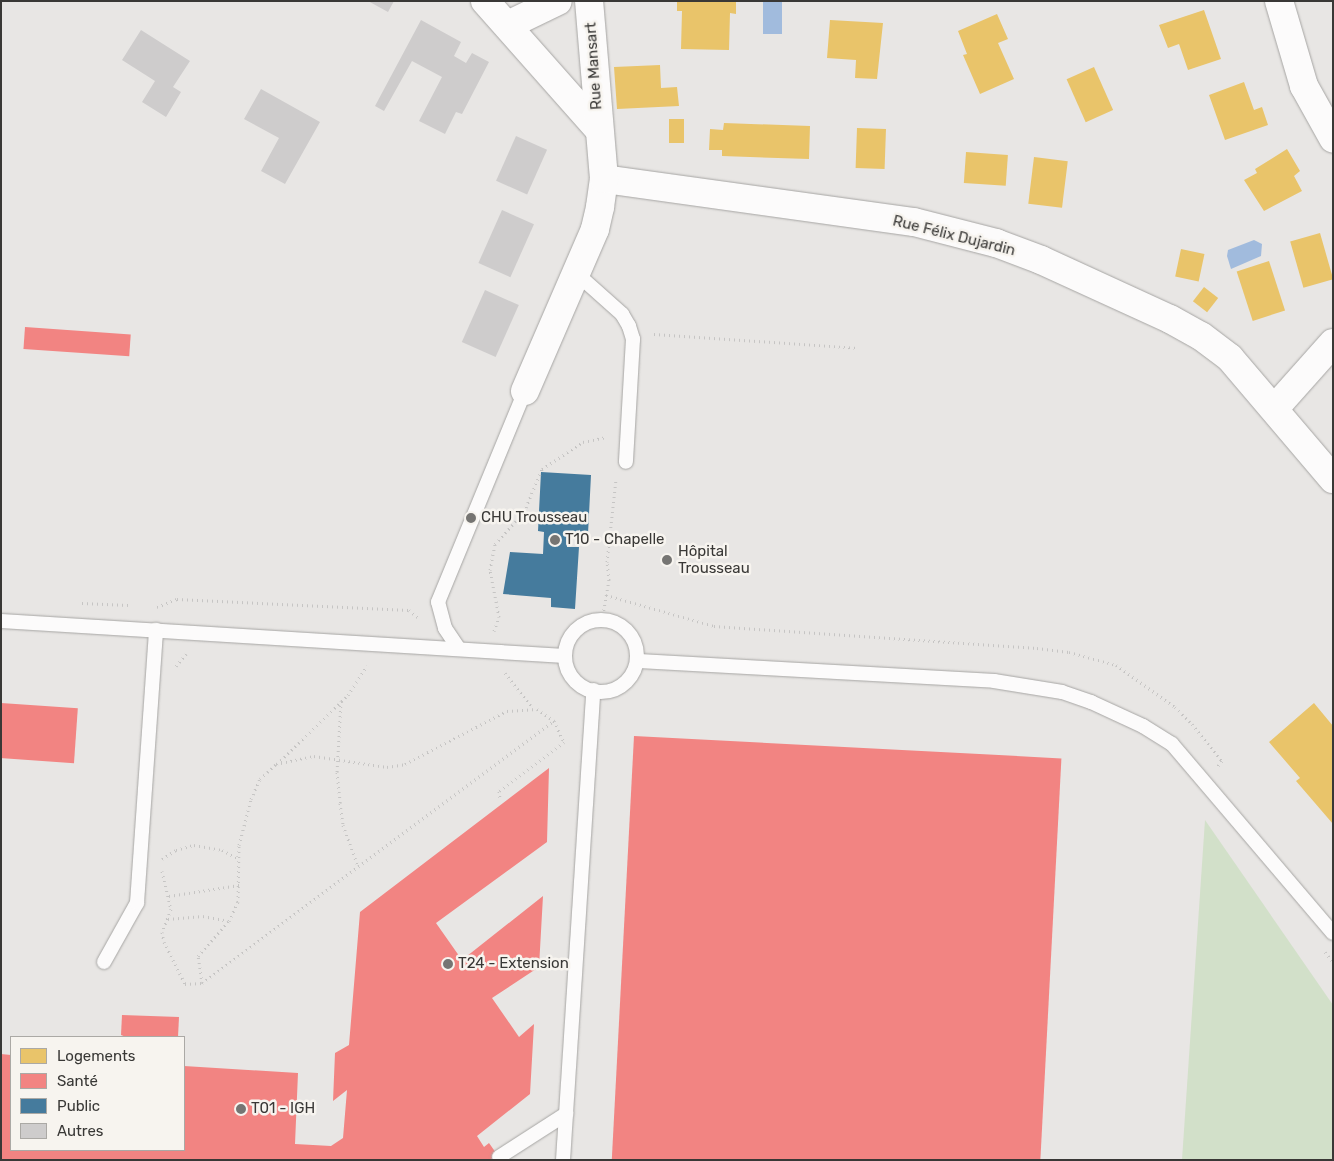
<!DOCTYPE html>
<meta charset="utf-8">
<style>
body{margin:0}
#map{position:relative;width:1334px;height:1161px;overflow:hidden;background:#e8e6e4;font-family:Rubik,sans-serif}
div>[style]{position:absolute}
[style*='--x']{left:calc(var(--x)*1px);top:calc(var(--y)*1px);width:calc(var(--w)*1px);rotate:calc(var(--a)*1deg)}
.green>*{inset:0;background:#d2e0c9}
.water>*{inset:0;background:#a1bbdd;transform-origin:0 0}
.homes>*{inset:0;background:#e9c46a;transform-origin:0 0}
.health>*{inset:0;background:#f28482;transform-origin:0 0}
.public>*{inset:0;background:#457b9d}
.building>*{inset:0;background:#cecccc;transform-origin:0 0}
.path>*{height:3px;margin-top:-1.5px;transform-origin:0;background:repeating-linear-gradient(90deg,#c6c5c4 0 1px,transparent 0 5px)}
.roads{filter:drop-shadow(0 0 1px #a6a5a3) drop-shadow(0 0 1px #a6a5a3)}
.service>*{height:14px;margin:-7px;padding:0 7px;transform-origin:7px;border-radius:7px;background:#fcfbfb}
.service>.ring{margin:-7px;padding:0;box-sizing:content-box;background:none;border:14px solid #fcfbfb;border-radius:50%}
.minor>*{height:28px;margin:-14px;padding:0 14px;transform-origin:14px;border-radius:14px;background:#fcfbfb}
.dots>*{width:14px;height:14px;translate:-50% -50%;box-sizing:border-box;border:2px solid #f7f4ef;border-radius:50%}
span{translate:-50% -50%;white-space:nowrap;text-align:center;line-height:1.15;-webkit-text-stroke:5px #f7f4ef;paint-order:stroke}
.street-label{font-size:15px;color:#393836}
.poi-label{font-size:15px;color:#393836}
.left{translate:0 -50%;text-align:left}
.frame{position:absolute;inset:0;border:2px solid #393836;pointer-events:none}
.legend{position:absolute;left:10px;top:1036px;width:175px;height:115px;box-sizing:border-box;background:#f7f4ef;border:1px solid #aba9a5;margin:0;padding:6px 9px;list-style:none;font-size:15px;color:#393836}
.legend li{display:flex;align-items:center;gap:10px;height:25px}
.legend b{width:25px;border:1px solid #aba9a5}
</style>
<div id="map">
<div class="green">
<div style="clip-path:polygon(1205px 820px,1333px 1005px,1333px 1160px,1182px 1160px)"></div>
</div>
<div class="water">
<div style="left:763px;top:1px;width:19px;height:33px"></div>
<div style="clip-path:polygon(1254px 240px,1262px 244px,1261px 256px,1231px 269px,1227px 256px,1228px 250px)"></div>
</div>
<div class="homes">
<div style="clip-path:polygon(677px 1px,736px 1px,736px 14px,730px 13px,729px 50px,681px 49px,682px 11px,677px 11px)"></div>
<div style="clip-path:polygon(1204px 10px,1221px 59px,1188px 70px,1179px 44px,1168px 48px,1159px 25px)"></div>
<div style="clip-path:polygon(997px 14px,1008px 39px,998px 43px,1014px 79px,980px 94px,963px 55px,967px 54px,958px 31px)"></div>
<div style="clip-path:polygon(830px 20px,883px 23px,877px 79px,855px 78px,856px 60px,827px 58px)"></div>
<div style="clip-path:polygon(660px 65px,661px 88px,677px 87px,679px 106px,617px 109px,614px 67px)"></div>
<div style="left:1094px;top:67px;width:47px;height:30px;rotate:66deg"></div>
<div style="clip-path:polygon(1244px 82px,1254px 110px,1262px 107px,1268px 125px,1225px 140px,1209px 95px)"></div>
<div style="left:669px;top:119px;width:15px;height:24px"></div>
<div style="clip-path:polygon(724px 123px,810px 126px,809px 159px,722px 156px,722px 150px,709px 150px,710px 129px,723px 130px)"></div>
<div style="left:857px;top:128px;width:29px;height:40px;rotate:2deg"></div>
<div style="clip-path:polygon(1287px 149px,1300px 171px,1294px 176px,1302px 191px,1264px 211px,1244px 180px,1257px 173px,1255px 169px)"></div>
<div style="left:966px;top:152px;width:42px;height:31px;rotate:4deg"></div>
<div style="left:1034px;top:157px;width:34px;height:47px;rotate:7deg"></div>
<div style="left:1320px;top:233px;width:48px;height:31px;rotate:74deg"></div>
<div style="left:1181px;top:249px;width:24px;height:28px;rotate:12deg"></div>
<div style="left:1269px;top:261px;width:52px;height:34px;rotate:72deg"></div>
<div style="left:1204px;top:287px;width:18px;height:18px;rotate:38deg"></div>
<div style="clip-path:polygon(1314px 703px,1333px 726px,1333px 824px,1296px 781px,1300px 778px,1269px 742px)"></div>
</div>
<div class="health">
<div style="left:25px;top:327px;width:106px;height:22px;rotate:4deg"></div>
<div style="left:1px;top:703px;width:77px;height:55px;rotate:4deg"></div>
<div style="left:634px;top:736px;width:428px;height:425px;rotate:3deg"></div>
<div style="clip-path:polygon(549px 768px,547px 842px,436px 923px,462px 960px,543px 896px,539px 967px,492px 998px,519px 1037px,534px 1024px,530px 1094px,477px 1136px,484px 1147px,489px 1143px,501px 1160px,1px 1160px,1px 1054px,11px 1055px,11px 1150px,184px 1150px,184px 1066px,298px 1073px,295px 1144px,331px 1146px,343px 1138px,347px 1090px,333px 1101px,335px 1053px,349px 1045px,360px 912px)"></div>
<div style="clip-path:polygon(122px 1015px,179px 1017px,178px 1037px,126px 1037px,121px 1035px)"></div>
</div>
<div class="public">
<div style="clip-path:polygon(541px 472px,591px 475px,588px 534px,568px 533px,567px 547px,579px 547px,575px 609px,551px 607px,551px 598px,503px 594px,510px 552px,543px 554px,544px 532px,538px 531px)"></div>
</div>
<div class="building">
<div style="clip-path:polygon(368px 1px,394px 1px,388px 12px)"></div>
<div style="clip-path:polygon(421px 20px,461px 42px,454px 56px,466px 63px,472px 53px,489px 62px,462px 114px,456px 112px,445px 134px,419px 121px,442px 77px,412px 61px,384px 111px,375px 106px)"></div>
<div style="clip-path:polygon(141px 30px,190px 61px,173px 87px,181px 92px,166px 117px,142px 102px,155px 81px,122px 60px)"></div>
<div style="clip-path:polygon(261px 89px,320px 122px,285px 184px,261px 171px,279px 138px,244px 119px)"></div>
<div style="left:516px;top:136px;width:34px;height:49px;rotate:24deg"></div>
<div style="left:502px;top:210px;width:35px;height:58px;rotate:24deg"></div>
<div style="left:485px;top:290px;width:37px;height:57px;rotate:24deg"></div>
</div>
<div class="path">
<div style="--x:654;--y:334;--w:204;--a:3.9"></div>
<div style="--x:606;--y:595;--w:112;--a:16"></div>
<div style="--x:714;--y:626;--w:324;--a:3.9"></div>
<div style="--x:1037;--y:648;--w:32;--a:7"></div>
<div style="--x:1069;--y:652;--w:49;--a:15.5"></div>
<div style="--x:1116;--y:665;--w:72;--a:35.4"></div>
<div style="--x:1175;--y:707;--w:24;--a:45"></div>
<div style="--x:1192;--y:724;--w:48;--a:51"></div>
<div style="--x:1222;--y:761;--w:8;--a:130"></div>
<div style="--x:82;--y:603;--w:46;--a:2.5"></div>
<div style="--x:157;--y:607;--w:22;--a:-22"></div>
<div style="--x:177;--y:599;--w:232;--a:2.7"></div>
<div style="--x:409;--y:610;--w:14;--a:39"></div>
<div style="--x:602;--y:620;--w:41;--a:-80.1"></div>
<div style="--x:609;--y:580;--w:18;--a:-96"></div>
<div style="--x:607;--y:562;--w:83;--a:-83.8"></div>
<div style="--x:494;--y:631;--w:15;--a:-70"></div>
<div style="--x:499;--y:617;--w:48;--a:-100.8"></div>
<div style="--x:490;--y:570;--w:26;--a:-79"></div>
<div style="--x:495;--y:544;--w:43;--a:-47.8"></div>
<div style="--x:524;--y:512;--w:47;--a:-67.3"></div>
<div style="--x:542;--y:469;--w:49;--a:-33.4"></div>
<div style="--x:583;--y:442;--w:24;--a:-12"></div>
<div style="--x:176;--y:666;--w:16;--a:-50"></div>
<div style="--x:505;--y:673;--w:43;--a:51.5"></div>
<div style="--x:341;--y:701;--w:71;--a:93.2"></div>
<div style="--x:337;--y:772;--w:31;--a:84"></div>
<div style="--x:340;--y:803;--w:22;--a:82"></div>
<div style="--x:343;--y:825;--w:44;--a:69.9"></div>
<div style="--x:277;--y:764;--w:99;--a:-44.2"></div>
<div style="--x:348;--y:695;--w:35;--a:-57"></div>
<div style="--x:162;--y:859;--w:17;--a:-33"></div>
<div style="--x:176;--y:850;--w:19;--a:-16"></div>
<div style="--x:194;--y:845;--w:28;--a:10"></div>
<div style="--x:222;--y:850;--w:19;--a:28"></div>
<div style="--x:162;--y:871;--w:39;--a:77"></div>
<div style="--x:171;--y:909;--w:25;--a:111"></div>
<div style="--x:162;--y:932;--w:10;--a:79"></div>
<div style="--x:164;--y:942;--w:47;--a:63.4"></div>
<div style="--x:185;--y:984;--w:17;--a:-3"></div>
<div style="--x:202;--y:983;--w:439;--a:-36.7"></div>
<div style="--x:169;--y:896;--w:71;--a:-8.9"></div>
<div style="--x:168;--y:919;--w:35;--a:-5"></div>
<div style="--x:203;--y:916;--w:25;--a:11"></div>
<div style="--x:1325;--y:952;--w:13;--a:51"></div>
<div style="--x:202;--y:983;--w:27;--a:-98"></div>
<div style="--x:198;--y:956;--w:47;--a:-48.5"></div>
<div style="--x:229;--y:921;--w:21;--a:-65"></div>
<div style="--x:238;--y:902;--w:57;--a:-89"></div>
<div style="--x:239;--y:845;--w:48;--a:-75.4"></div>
<div style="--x:251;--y:799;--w:22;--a:-66"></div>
<div style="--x:260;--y:779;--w:22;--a:-43"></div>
<div style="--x:276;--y:764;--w:39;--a:-12"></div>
<div style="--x:314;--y:756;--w:74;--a:8.6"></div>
<div style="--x:387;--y:767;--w:18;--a:-9"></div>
<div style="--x:405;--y:764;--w:115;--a:-27.5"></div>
<div style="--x:507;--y:711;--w:30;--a:-4"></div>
<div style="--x:537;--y:709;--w:21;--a:35"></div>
<div style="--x:554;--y:721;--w:23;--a:65"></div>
<div style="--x:564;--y:742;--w:81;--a:143"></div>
<div style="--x:499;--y:791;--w:7;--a:82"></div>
</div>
<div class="roads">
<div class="service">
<div style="--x:576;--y:273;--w:62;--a:41.7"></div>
<div style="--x:622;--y:314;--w:14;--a:60"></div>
<div style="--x:629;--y:326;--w:14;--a:73"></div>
<div style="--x:633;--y:339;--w:123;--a:93.3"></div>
<div class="ring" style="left:565px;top:620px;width:58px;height:58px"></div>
<div style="--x:1;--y:621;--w:565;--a:3.55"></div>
<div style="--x:459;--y:649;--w:25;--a:-124"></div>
<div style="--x:445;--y:628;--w:27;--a:-105"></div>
<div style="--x:438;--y:602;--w:228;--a:-67.6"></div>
<div style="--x:639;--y:661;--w:356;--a:3.2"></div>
<div style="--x:994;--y:681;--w:69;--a:9.2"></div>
<div style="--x:1062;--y:692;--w:31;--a:19"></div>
<div style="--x:1091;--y:702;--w:57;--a:24.8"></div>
<div style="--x:1143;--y:726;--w:34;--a:32"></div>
<div style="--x:1172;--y:744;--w:248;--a:49.6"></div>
<div style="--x:104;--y:962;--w:68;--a:-60.8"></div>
<div style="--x:137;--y:903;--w:274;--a:-86"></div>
<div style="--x:499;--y:1157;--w:80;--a:-32.7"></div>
<div style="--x:563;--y:1160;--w:471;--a:-86.3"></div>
</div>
<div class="minor">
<div style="--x:485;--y:1;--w:172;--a:48.5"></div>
<div style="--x:1279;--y:1;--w:89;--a:73.6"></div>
<div style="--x:1304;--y:86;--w:60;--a:60.9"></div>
<div style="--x:508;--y:25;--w:55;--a:-25.6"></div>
<div style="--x:604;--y:179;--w:313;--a:7.9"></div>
<div style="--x:914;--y:222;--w:85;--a:14.4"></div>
<div style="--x:996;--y:243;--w:48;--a:20.7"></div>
<div style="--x:1041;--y:260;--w:142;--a:24.6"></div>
<div style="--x:1170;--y:319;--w:35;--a:29"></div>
<div style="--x:1201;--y:336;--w:36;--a:37"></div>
<div style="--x:1230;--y:358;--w:159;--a:49.6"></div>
<div style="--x:525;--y:391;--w:176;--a:-66.6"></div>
<div style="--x:595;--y:229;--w:23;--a:-77"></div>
<div style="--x:600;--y:207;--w:28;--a:-82"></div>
<div style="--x:604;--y:179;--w:179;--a:-94.8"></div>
<div style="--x:1275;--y:408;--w:87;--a:-48.3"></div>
</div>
</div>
<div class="dots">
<div style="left:471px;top:518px;background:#767573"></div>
<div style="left:555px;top:540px;background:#767573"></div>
<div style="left:667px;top:560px;background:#767573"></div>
<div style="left:448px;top:964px;background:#767573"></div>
<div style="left:241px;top:1109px;background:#767573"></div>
</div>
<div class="street-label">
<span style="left:594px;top:66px;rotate:-94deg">Rue Mansart</span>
<span style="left:954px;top:236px;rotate:14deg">Rue Félix Dujardin</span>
</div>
<div class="poi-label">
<span class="left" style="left:481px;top:518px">CHU Trousseau</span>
<span class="left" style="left:565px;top:540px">T10 - Chapelle</span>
<span class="left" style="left:678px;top:560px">Hôpital<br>Trousseau</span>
<span class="left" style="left:458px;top:964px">T24 - Extension</span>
<span class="left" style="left:251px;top:1109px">T01 - IGH</span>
</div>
<div class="frame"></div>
<ul class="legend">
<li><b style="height:14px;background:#e9c46a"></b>Logements</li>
<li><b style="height:14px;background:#f28482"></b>Santé</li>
<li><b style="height:14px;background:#457b9d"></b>Public</li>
<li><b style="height:14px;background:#cecccc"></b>Autres</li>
</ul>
</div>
